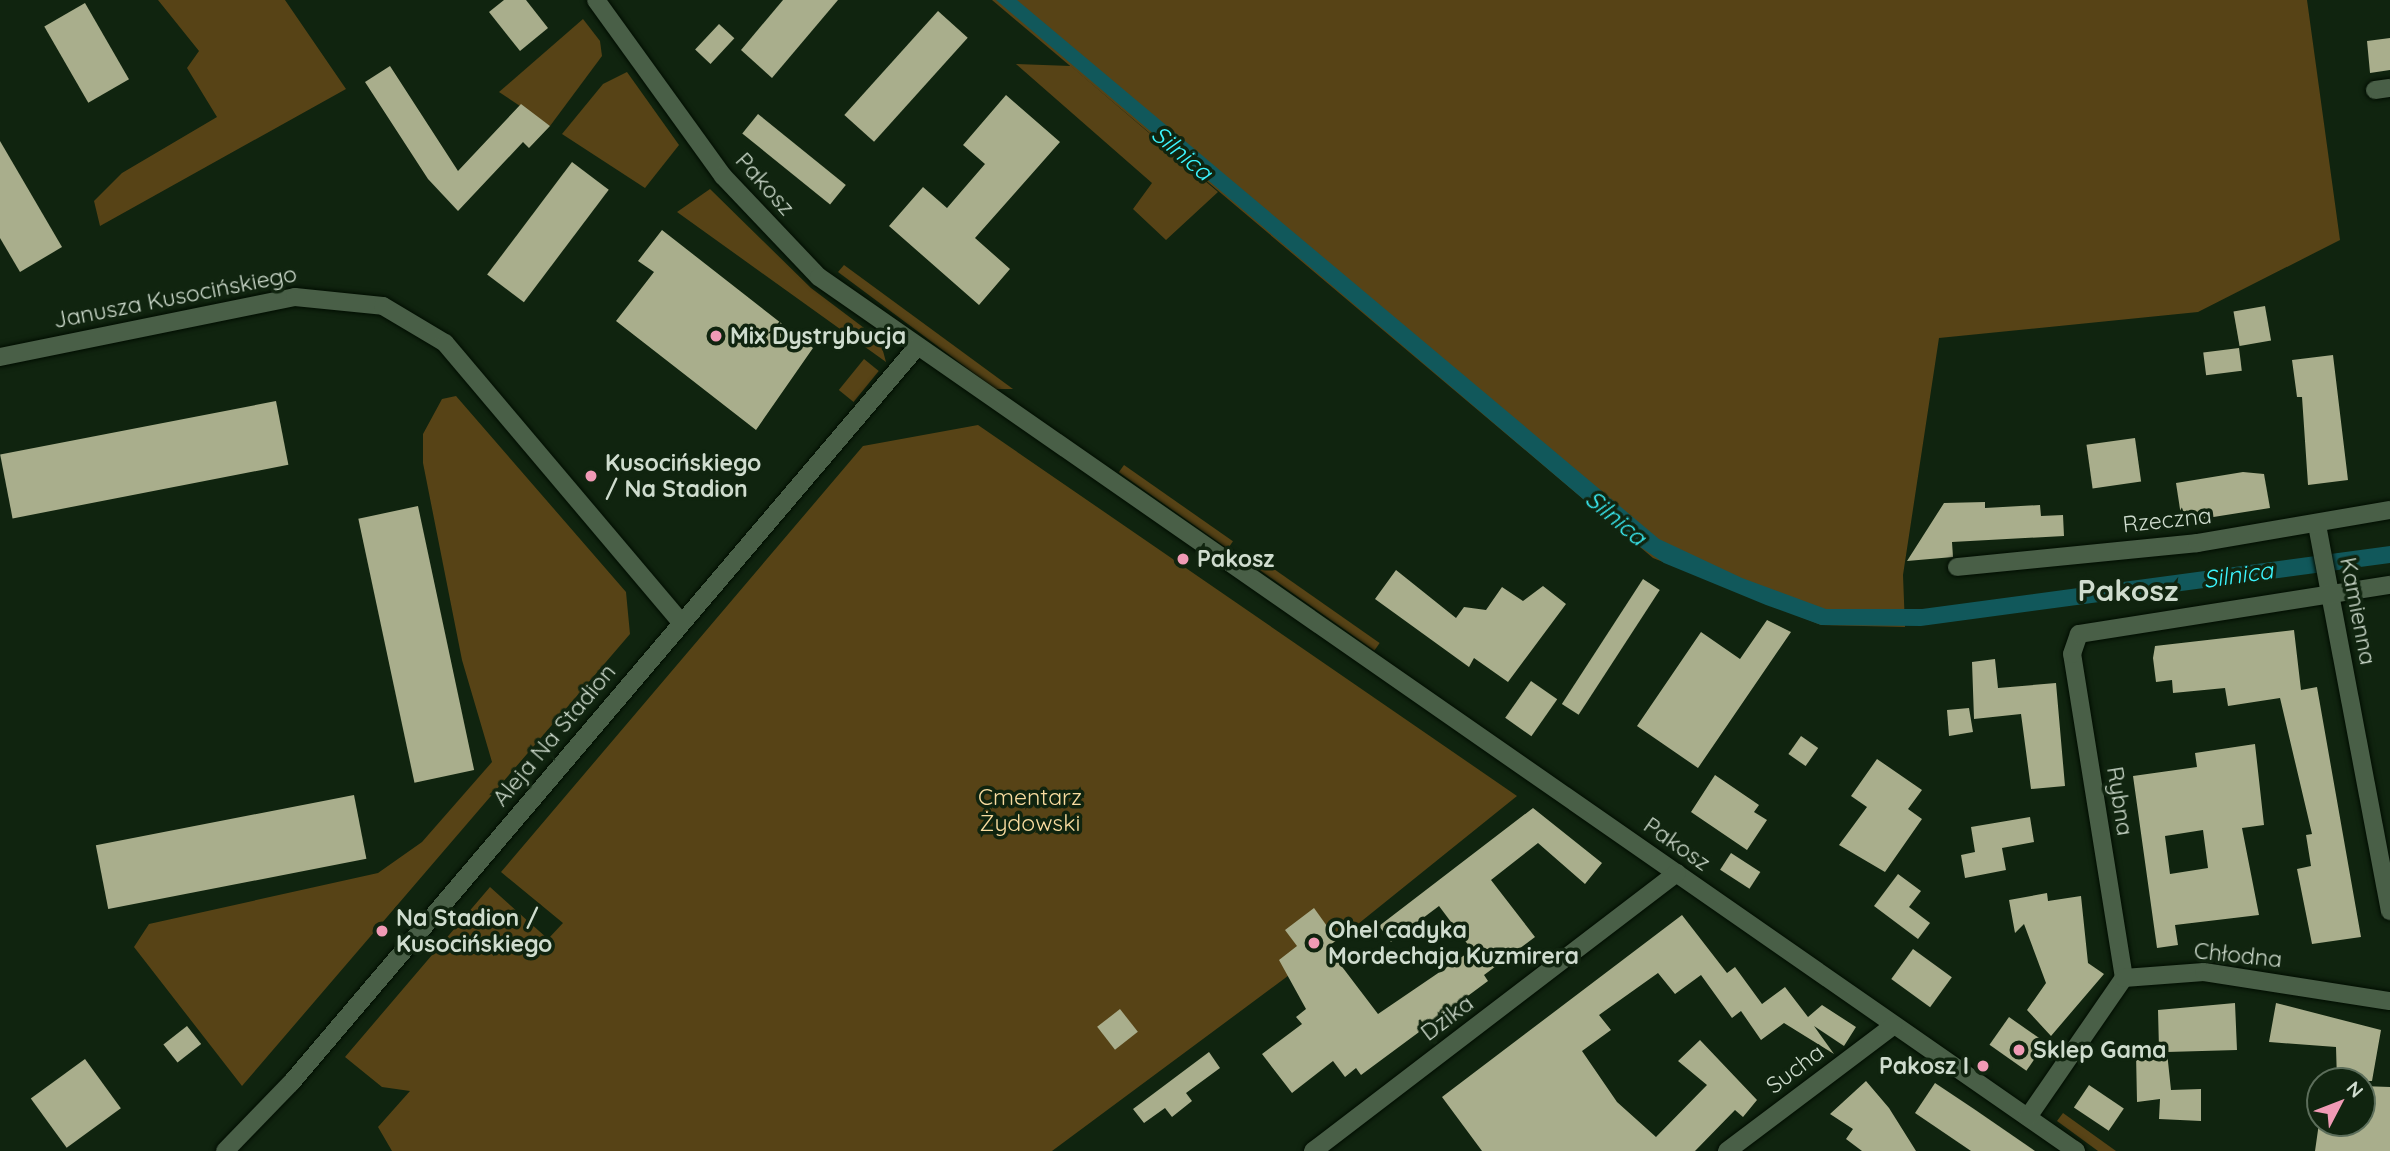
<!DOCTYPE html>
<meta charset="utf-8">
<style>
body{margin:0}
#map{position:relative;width:2390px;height:1151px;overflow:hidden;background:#10240f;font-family:Quicksand,sans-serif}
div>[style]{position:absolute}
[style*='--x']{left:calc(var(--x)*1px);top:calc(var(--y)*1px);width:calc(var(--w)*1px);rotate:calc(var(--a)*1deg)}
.green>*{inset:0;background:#574316;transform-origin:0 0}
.water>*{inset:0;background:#11585b}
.building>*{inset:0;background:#a9ae8c;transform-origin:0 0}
.roads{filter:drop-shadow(0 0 2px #000d00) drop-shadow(0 0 2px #000d00)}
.street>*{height:18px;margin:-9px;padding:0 9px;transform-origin:9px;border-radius:9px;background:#495f47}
.dots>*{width:19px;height:19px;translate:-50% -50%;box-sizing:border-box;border:4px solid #10240f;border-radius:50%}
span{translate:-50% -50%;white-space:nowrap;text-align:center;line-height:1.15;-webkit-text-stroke:7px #10240f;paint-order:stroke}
.street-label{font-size:23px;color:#cfdcce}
.poi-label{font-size:23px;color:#cfdcce;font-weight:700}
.left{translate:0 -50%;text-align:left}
.right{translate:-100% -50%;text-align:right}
.park-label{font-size:23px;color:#f9dca0}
.water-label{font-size:24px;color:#3cf4fd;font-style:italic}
.district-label{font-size:30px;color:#cfdcce;font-weight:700}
.north{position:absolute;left:2306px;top:1067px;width:70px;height:70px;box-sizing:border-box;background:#10240f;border:2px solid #5c6e5b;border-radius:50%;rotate:48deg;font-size:19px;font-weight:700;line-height:28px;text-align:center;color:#cfdcce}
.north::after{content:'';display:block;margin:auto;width:24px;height:32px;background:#f09ab5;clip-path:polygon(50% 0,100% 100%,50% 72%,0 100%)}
</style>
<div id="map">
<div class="green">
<div style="clip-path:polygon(158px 0,285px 0,346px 89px,100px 226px,94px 201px,122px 173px,217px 117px,187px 68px,199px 51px)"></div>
<div style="clip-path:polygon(992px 0,2307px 0,2340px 240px,2198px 312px,1939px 338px,1903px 575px,1905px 627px,1821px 625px,1653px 558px)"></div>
<div style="clip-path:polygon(583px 19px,600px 41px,602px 56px,550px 126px,499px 92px)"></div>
<div style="clip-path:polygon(1016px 64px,1071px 66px,1218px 192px,1166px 240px,1133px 209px,1152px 183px)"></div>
<div style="clip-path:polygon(627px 72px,679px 145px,645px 188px,562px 134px,603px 84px)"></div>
<div style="clip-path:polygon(710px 189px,811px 288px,880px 340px,886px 362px,677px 212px)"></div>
<div style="clip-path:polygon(844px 265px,1013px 389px,995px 389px,838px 272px)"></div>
<div style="left:864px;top:359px;width:19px;height:40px;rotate:39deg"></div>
<div style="clip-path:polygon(456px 396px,626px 592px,630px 634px,242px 1086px,134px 947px,149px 924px,378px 873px,422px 842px,492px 762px,462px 660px,423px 463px,423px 434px,442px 399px)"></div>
<div style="clip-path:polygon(978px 425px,1517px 796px,1358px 924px,1052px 1151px,392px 1151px,378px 1127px,410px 1091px,382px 1087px,345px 1057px,490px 887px,548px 939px,563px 923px,501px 872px,863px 446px)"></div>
<div style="left:1124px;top:465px;width:133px;height:9px;rotate:35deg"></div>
<div style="left:1251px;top:553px;width:157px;height:9px;rotate:35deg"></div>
<div style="clip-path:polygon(2063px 1113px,2116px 1151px,2098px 1151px,2057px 1121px)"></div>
</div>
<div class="water">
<div style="clip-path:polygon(996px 0,1017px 0,1659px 539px,1742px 578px,1826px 609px,1922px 609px,2390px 546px,2390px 563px,1921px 626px,1821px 625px,1766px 605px,1664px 563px,1636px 544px)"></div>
</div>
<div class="building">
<div style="clip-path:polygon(504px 0,526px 0,548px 28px,520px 51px,489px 12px)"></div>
<div style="clip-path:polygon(783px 0,838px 0,772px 78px,741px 50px)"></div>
<div style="left:85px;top:3px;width:88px;height:47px;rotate:60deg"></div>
<div style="left:938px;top:11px;width:40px;height:140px;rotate:42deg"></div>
<div style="left:719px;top:24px;width:21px;height:35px;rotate:43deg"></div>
<div style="clip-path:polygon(2390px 38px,2390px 70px,2370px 73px,2367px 41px)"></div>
<div style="clip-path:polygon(390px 66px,458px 171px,521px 104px,550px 126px,529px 148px,523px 142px,458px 211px,428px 179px,365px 82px)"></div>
<div style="clip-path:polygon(1006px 95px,1060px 142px,975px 238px,1010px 269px,979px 305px,889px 226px,923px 187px,947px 208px,985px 164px,963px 145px)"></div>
<div style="left:758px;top:114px;width:113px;height:25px;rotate:39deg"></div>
<div style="clip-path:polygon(0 141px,62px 247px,20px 272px,0 238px)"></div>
<div style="left:572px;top:162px;width:46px;height:141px;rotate:37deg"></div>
<div style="clip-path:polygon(662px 230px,813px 348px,756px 430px,616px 321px,654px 272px,638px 261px)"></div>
<div style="left:2265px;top:306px;width:35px;height:32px;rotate:80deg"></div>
<div style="left:2239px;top:348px;width:23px;height:36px;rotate:83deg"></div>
<div style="clip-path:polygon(2333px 355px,2348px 480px,2308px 485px,2302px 397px,2297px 397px,2292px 360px)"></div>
<div style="left:276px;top:401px;width:65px;height:281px;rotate:79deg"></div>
<div style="left:2135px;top:438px;width:44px;height:49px;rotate:82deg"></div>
<div style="clip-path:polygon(2243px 472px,2264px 474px,2270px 508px,2182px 522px,2176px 483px)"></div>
<div style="clip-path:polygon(1985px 502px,1985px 508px,2040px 505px,2041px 516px,2063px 515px,2064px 536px,1952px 542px,1953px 557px,1907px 561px,1944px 503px)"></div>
<div style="left:418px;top:506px;width:270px;height:61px;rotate:78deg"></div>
<div style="clip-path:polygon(1396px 570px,1456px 618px,1464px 607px,1486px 610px,1502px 587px,1523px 601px,1543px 586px,1566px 604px,1508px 682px,1474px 658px,1469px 667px,1375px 599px)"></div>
<div style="left:1643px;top:579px;width:20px;height:149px;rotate:33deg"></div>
<div style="clip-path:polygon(1767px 620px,1791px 632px,1698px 768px,1637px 726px,1701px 632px,1740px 659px)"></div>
<div style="clip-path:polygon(2294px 630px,2301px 690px,2317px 687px,2361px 937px,2312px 944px,2297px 869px,2311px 866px,2306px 835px,2312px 834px,2280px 698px,2228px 706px,2225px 688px,2173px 693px,2172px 680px,2156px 682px,2153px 658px,2155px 646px)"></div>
<div style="clip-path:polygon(1995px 659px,1998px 688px,2056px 683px,2065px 786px,2031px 789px,2021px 714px,1974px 719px,1972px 662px)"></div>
<div style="left:1531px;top:681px;width:32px;height:45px;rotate:35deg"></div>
<div style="clip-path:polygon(1969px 708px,1973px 732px,1949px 736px,1947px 710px)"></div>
<div style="left:1801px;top:736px;width:21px;height:22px;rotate:35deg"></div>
<div style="clip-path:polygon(evenodd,2255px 744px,2264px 825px,2242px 828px,2259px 915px,2175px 925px,2178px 945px,2157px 948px,2133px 776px,2197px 767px,2195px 753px,2255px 744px,2203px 830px,2208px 868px,2170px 874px,2165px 836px,2203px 830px)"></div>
<div style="clip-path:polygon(1877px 759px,1922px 790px,1908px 809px,1922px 819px,1885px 872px,1839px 845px,1867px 807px,1851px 796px)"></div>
<div style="clip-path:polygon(1715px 775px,1759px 805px,1754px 812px,1767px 820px,1747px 850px,1691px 812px)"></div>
<div style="left:354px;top:795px;width:65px;height:263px;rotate:79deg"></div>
<div style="clip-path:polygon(1533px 808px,1602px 863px,1585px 884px,1538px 843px,1491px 880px,1535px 937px,1484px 975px,1488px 981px,1361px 1075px,1356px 1068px,1345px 1077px,1333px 1061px,1292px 1093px,1262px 1054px,1302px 1024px,1296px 1017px,1306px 1009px,1279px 960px,1297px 946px,1285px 930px,1314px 908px,1337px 940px,1327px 947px,1378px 1014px,1472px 950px,1439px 906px,1391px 942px,1379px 926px)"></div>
<div style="clip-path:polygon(2030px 817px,2034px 842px,2002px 848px,2006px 870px,1965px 878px,1961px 855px,1975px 852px,1971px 827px)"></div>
<div style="left:1731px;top:853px;width:35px;height:20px;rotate:33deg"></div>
<div style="clip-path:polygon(1898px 874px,1921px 891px,1909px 907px,1930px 923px,1918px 939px,1874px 906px)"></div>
<div style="clip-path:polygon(2047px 893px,2048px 901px,2081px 896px,2088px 963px,2104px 974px,2051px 1036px,2027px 1010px,2046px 983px,2024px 924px,2015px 933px,2009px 900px)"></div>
<div style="clip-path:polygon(1682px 915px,1727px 973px,1735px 967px,1762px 1004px,1785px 987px,1808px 1017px,1822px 1005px,1856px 1027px,1844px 1046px,1814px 1026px,1834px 1054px,1784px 1023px,1761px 1040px,1741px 1011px,1732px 1018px,1701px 975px,1675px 994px,1658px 973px,1599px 1015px,1611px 1030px,1582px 1051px,1617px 1102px,1656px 1137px,1707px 1085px,1678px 1061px,1700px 1040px,1757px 1100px,1743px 1117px,1735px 1110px,1695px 1151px,1482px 1151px,1442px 1097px)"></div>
<div style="left:1913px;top:949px;width:48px;height:37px;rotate:36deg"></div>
<div style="clip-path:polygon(2235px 1003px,2237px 1050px,2167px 1052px,2171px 1090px,2201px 1089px,2201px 1121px,2159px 1119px,2160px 1099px,2137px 1102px,2136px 1053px,2159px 1049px,2158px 1010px)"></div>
<div style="clip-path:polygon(2276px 1003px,2381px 1030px,2372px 1081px,2337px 1081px,2336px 1047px,2269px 1042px)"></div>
<div style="left:1120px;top:1009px;width:29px;height:29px;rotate:52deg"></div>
<div style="left:2009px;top:1017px;width:45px;height:34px;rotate:35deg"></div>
<div style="left:187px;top:1026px;width:23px;height:30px;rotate:52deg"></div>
<div style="clip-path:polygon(1209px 1052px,1220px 1068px,1186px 1093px,1192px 1101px,1172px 1117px,1165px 1108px,1144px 1123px,1133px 1109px)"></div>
<div style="left:85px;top:1059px;width:61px;height:67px;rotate:54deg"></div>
<div style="clip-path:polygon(1866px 1081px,1889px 1108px,1916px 1151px,1862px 1151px,1846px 1139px,1853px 1129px,1830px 1114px)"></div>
<div style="clip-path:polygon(1935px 1083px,1974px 1109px,2035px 1151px,1971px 1151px,1915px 1113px)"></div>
<div style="left:2089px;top:1085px;width:42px;height:27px;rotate:34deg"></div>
<div style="clip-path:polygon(2362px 1086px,2390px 1087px,2390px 1151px,2315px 1151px,2319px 1123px,2362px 1123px)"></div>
</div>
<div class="roads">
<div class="street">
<div style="--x:596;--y:0;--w:217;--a:54.2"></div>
<div style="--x:723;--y:176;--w:139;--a:46.5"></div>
<div style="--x:819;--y:277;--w:1531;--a:34.81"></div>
<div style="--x:2375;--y:90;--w:15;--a:-8"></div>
<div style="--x:0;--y:357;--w:301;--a:-11.5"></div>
<div style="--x:295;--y:297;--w:88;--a:5.8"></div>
<div style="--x:383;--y:306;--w:72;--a:30.8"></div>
<div style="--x:445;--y:343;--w:365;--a:49.8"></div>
<div style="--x:2317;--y:525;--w:393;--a:79.3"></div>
<div style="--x:1957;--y:567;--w:241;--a:-5.7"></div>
<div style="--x:2197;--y:543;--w:196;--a:-9.7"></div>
<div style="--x:2124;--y:978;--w:328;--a:-99.1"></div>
<div style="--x:2072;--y:654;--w:21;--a:-71"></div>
<div style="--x:2079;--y:634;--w:315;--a:-9"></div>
<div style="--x:2028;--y:1117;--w:169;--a:-55.4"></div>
<div style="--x:2124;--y:978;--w:80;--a:-4.3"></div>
<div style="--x:2204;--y:972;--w:188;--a:8.9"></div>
<div style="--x:225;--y:1151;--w:95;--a:-45.9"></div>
<div style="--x:291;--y:1083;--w:966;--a:-49.62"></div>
<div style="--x:1313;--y:1151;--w:458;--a:-37.4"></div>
<div style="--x:1727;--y:1151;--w:208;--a:-37"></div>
</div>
</div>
<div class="dots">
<div style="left:716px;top:336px;background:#f09ab5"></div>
<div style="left:591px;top:476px;background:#f09ab5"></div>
<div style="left:1183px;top:559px;background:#f09ab5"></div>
<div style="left:382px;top:931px;background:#f09ab5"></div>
<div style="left:1314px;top:943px;background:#f09ab5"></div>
<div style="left:2019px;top:1050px;background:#f09ab5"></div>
<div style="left:1983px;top:1066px;background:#f09ab5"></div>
</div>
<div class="street-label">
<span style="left:765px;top:184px;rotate:48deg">Pakosz</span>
<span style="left:175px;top:297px;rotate:-11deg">Janusza Kusocińskiego</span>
<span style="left:2167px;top:520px;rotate:-6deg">Rzeczna</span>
<span style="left:2358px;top:611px;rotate:79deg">Kamienna</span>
<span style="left:554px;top:735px;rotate:-50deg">Aleja Na Stadion</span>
<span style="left:2120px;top:801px;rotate:81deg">Rybna</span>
<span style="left:1677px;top:844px;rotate:35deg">Pakosz</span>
<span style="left:2238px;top:955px;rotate:6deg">Chłodna</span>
<span style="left:1447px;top:1018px;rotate:-37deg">Dzika</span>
<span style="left:1795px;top:1069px;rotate:-37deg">Sucha</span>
</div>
<div class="poi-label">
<span class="left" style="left:730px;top:336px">Mix Dystrybucja</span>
<span class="left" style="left:605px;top:476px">Kusocińskiego<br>/ Na Stadion</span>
<span class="left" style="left:1197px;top:559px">Pakosz</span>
<span class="left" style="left:396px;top:931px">Na Stadion /<br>Kusocińskiego</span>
<span class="left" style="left:1328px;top:943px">Ohel cadyka<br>Mordechaja Kuzmirera</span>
<span class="left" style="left:2033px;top:1050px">Sklep Gama</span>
<span class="right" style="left:1969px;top:1066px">Pakosz I</span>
</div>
<div class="park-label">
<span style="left:1030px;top:810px">Cmentarz<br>Żydowski</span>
</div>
<div class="water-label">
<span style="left:1182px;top:153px;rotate:40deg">Silnica</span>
<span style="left:1616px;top:518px;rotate:40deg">Silnica</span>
<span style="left:2238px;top:575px;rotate:-8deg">Silnica</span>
</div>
<div class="district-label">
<span style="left:2128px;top:590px">Pakosz</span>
</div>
<div class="north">N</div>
</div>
